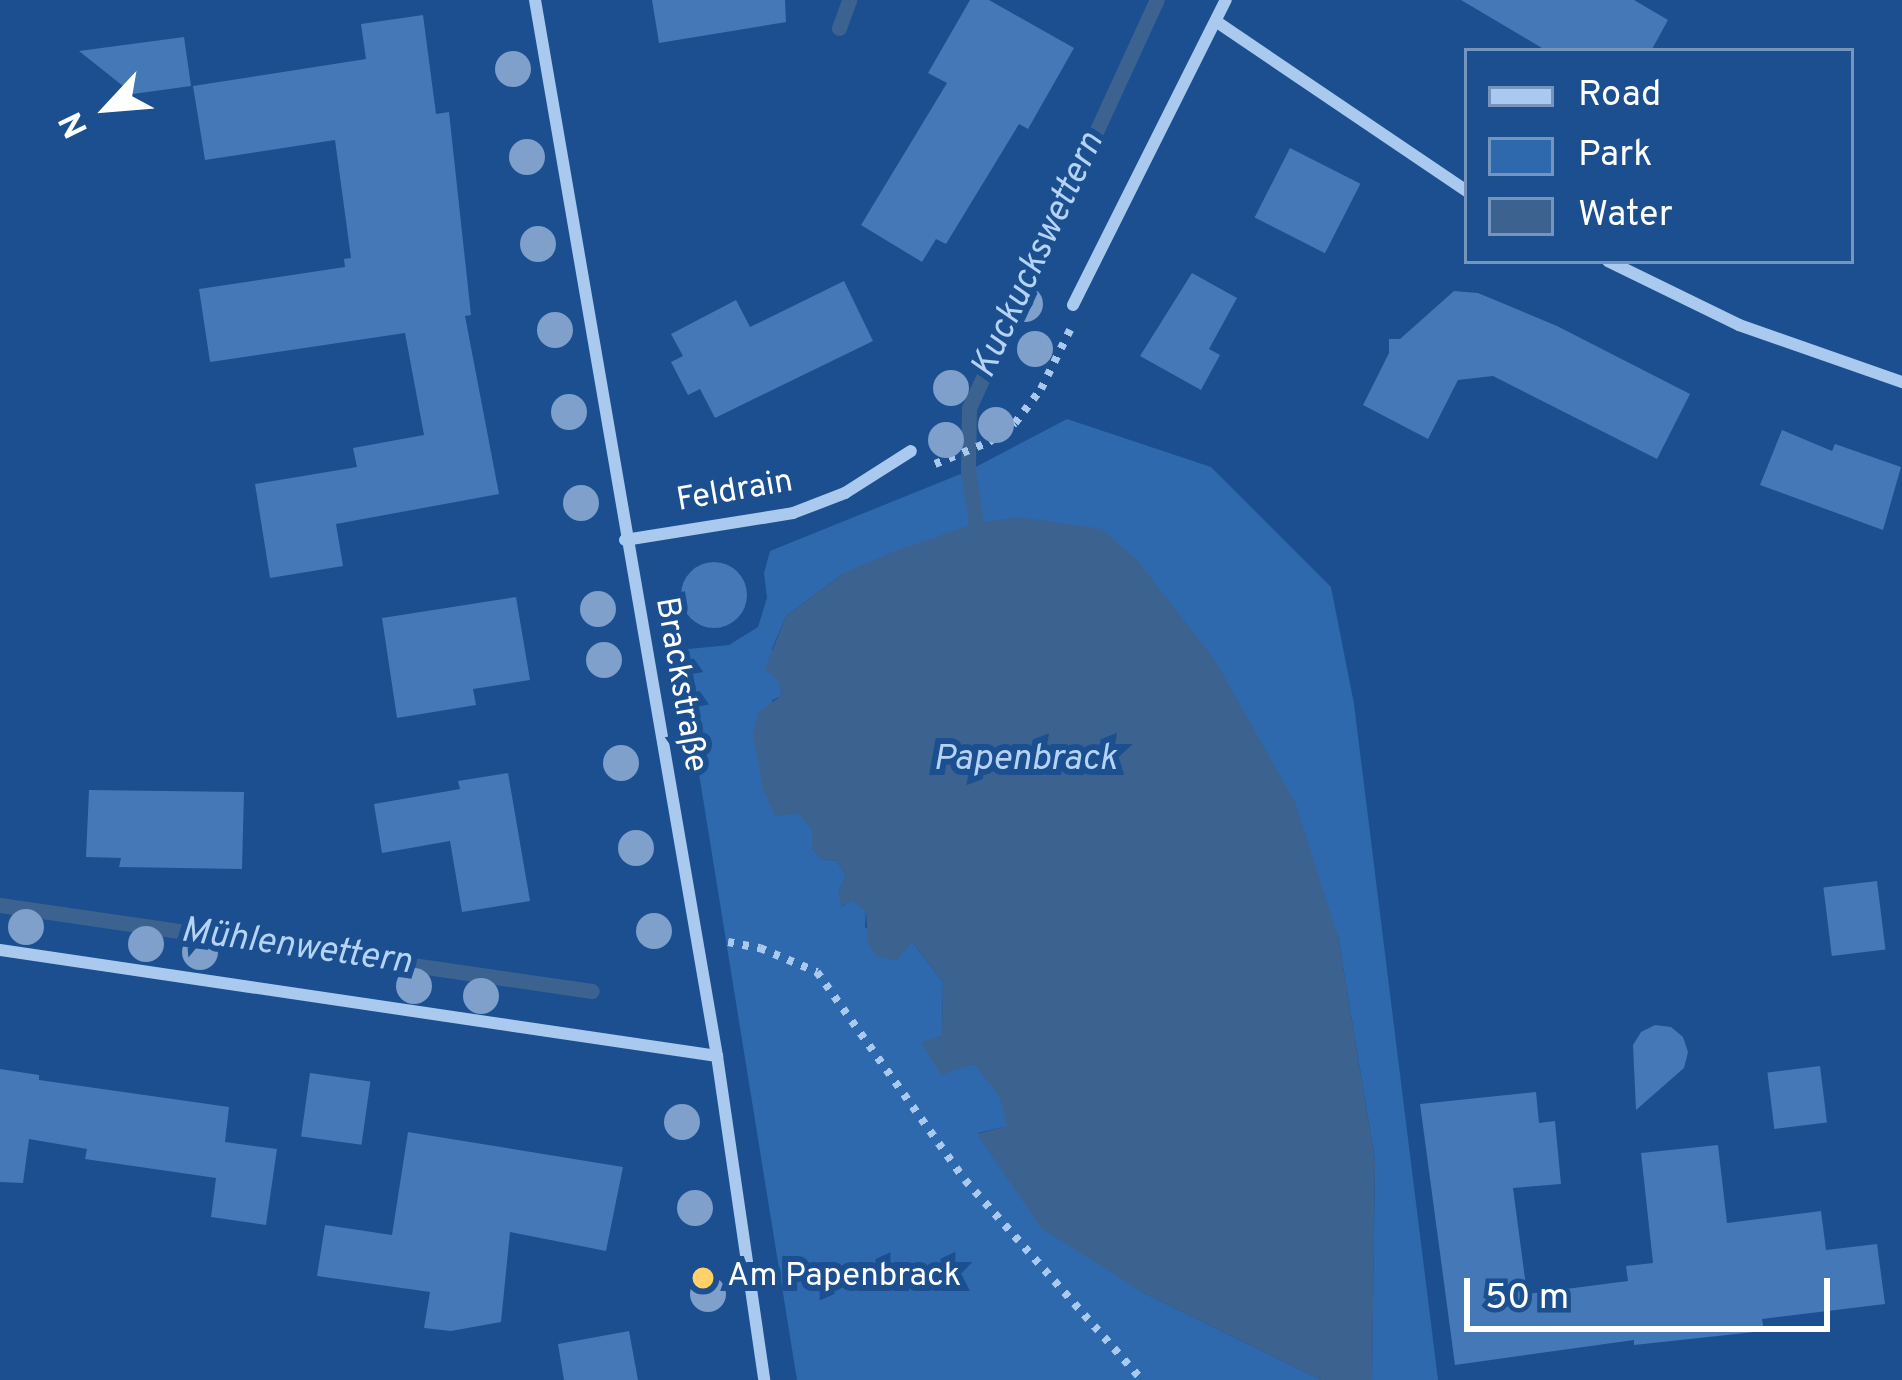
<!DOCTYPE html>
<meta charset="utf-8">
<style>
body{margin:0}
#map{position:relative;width:1902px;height:1380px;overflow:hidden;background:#1b4f8f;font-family:Overpass,sans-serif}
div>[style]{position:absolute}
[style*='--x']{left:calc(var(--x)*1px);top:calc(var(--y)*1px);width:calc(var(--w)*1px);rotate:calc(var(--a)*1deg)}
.green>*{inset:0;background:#2e69ad}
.water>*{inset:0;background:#3c6290}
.stream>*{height:15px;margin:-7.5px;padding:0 7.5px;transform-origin:7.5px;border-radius:7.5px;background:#3c6290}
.building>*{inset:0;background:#4478b7;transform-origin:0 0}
.round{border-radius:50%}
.path>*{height:8px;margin-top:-4px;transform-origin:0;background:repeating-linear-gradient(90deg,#a9c9ee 0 6px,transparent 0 15px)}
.street>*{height:12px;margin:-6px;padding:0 6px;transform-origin:6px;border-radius:6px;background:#a9c9ee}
.trees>*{width:36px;height:36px;margin:-18px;border-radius:50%;background:#7ea0ca}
.dots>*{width:33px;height:33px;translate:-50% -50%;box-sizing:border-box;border:6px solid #1b4f8f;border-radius:50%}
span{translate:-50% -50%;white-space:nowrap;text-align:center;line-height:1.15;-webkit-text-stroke:12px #1b4f8f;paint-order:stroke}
.street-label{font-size:33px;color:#fff}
.poi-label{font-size:33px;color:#fff}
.left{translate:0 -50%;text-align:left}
.water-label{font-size:36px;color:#b5d3f5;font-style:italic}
.legend{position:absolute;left:1464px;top:48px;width:390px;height:216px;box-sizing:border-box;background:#1b4f8f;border:3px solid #7695bc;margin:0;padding:15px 21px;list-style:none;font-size:36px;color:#fff}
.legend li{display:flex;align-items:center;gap:24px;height:60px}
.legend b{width:60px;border:3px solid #7695bc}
.north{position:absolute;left:48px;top:48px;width:120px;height:120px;-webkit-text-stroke:9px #1b4f8f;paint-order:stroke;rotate:244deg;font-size:33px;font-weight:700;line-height:48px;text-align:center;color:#fff}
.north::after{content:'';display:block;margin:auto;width:42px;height:54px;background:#fff;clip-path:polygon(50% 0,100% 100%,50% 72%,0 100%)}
.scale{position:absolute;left:1464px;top:1278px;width:366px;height:54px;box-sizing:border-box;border:6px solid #fff;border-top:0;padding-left:15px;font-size:36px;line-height:42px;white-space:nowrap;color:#fff;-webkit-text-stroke:9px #1b4f8f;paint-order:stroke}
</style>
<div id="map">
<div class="green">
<div style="clip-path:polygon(1067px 419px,1211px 467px,1331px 587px,1354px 704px,1438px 1380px,1372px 1380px,1375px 1160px,1338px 936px,844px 573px,786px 616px,772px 649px,782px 696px,772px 700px,798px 813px,812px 828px,812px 848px,822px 859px,837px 861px,846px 876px,839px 891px,842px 906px,853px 900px,866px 911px,865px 927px,901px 951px,912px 942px,943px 982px,942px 1036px,922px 1043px,952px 1068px,974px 1064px,986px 1075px,1000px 1097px,1008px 1126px,978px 1133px,1142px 1292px,1321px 1380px,797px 1380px,679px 650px,729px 645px,758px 627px,767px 598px,764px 573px,770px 551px,968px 471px)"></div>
</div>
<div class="water">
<div style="clip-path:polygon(1019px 517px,1102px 529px,1137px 560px,1215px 660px,1295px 802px,1338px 936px,1375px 1160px,1372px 1380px,1321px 1380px,1142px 1292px,1041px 1228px,977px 1134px,1007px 1126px,1000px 1097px,974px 1064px,941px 1075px,921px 1042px,942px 1036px,943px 982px,912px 942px,897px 960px,877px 957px,868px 943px,866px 911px,853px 901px,841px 906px,839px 891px,846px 876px,837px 861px,822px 859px,812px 848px,812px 828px,798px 814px,775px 816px,763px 789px,753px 735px,758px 713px,782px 695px,778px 681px,765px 669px,786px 616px,844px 573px,890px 553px,976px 523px)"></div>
</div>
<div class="stream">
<div style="--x:839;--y:28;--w:30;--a:-70"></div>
<div style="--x:976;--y:523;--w:53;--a:-98.7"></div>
<div style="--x:968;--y:471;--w:63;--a:-89.1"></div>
<div style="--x:969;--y:408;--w:449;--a:-65.3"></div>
<div style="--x:0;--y:905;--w:598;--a:8.27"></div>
</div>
<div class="building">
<div style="clip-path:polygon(652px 0,785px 0,786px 22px,659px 43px)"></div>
<div style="clip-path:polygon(970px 0,989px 0,1074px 48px,1028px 129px,1019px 124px,946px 244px,936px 239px,922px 262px,861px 225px,947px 83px,928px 73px)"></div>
<div style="clip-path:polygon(1461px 0,1634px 0,1668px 20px,1651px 51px,1547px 51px)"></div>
<div style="clip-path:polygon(423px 15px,436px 114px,449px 112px,471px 315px,465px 316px,499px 494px,336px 524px,343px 566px,270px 578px,255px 484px,357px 467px,353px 448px,424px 435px,405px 333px,210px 362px,199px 289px,345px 267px,344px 259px,351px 258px,335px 140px,205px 160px,193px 86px,366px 59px,361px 24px)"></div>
<div style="clip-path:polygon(184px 37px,191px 86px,133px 94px,79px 51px)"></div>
<div style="left:1290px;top:148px;width:79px;height:78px;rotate:27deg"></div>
<div style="clip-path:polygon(1192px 273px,1237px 298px,1209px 349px,1220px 355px,1201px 390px,1140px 356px)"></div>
<div style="clip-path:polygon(844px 281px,873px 341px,715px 418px,700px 389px,688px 395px,671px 362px,683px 356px,671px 334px,736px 300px,750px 327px)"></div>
<div style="clip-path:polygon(1454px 291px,1478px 293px,1557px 326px,1690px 394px,1657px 459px,1493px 376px,1458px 380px,1428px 439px,1363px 405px,1389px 353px,1389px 339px,1400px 339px)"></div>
<div style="clip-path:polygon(1782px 430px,1832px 451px,1835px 444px,1901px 467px,1883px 530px,1760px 485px)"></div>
<div class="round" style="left:681px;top:562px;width:66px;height:66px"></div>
<div style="clip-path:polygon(516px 597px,530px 680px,473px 689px,476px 705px,397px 718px,382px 618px)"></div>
<div style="clip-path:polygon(508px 773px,530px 901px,462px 912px,450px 841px,382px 853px,374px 804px,460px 789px,458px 781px)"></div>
<div style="clip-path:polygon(89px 790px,244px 792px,242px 869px,119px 867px,121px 858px,86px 857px)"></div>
<div style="left:1877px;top:881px;width:69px;height:54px;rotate:83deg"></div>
<div style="clip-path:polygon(1655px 1025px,1671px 1027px,1683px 1037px,1688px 1052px,1684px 1068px,1636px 1110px,1633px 1045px,1641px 1032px)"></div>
<div style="left:1820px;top:1066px;width:57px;height:53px;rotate:83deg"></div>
<div style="clip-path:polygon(0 1069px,39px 1075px,39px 1080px,229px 1107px,225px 1142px,277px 1149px,266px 1225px,211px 1217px,216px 1178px,85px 1159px,87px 1149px,29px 1139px,23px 1183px,0 1182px)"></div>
<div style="left:310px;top:1073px;width:61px;height:64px;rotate:8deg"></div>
<div style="clip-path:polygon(1536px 1092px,1539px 1123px,1555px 1121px,1561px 1184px,1513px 1188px,1527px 1294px,1628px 1281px,1626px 1266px,1653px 1263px,1641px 1153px,1718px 1145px,1727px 1223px,1821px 1211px,1826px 1250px,1877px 1244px,1885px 1304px,1762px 1319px,1764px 1331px,1634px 1345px,1634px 1340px,1455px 1365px,1420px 1104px)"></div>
<div style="clip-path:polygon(408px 1132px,623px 1167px,606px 1251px,510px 1232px,501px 1322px,451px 1331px,424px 1328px,430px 1292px,317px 1276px,325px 1225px,392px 1235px)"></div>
<div style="clip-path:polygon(629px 1331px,638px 1380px,564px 1380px,558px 1344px)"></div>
</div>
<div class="path">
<div style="--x:935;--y:464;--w:58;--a:-22.2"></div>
<div style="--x:989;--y:442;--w:32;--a:-36"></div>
<div style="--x:1015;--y:423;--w:43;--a:-52.6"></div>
<div style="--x:1041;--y:389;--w:66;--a:-63.8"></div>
<div style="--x:728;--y:942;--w:33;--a:11"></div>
<div style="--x:760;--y:948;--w:62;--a:22.8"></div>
<div style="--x:817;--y:972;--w:255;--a:54.6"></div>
<div style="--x:965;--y:1180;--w:267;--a:48.5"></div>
</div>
<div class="street">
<div style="--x:535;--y:0;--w:1072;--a:80.22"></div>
<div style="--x:717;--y:1056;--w:327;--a:81.7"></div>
<div style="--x:1217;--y:22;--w:302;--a:34.1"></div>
<div style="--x:1608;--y:261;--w:146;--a:26"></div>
<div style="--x:1739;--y:325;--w:173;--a:19.3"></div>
<div style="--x:1073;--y:305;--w:341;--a:-63.4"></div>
<div style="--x:625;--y:540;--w:170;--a:-9.1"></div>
<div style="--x:793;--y:513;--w:56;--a:-21"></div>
<div style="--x:845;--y:493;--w:78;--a:-32.5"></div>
<div style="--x:0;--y:950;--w:725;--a:8.41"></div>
</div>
<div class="trees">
<div style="left:513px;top:69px"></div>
<div style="left:527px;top:157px"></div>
<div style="left:538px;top:244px"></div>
<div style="left:1025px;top:304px"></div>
<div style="left:555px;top:330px"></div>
<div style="left:1035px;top:349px"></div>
<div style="left:951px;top:388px"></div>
<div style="left:569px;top:412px"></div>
<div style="left:996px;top:425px"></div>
<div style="left:946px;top:440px"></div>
<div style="left:581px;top:503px"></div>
<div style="left:598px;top:609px"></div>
<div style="left:604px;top:660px"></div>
<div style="left:621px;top:763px"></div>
<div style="left:636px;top:848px"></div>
<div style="left:26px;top:927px"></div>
<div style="left:654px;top:931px"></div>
<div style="left:146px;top:944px"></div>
<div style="left:200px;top:952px"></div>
<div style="left:414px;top:986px"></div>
<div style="left:481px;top:996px"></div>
<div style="left:682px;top:1122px"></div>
<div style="left:695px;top:1208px"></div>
<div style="left:708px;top:1294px"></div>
</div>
<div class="dots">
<div style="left:703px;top:1278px;background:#ffd166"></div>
</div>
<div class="street-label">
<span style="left:735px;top:493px;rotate:-10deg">Feldrain</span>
<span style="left:679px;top:685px;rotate:80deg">Brackstraße</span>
</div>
<div class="poi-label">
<span class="left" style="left:727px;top:1278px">Am Papenbrack</span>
</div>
<div class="water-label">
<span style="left:1039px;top:256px;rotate:-65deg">Kuckuckswettern</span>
<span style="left:1025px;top:761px">Papenbrack</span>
<span style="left:296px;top:948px;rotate:8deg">Mühlenwettern</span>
</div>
<ul class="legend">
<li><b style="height:15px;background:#a9c9ee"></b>Road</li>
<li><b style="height:33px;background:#2e69ad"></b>Park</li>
<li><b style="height:33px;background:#3c6290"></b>Water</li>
</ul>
<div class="north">N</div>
<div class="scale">50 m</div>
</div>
